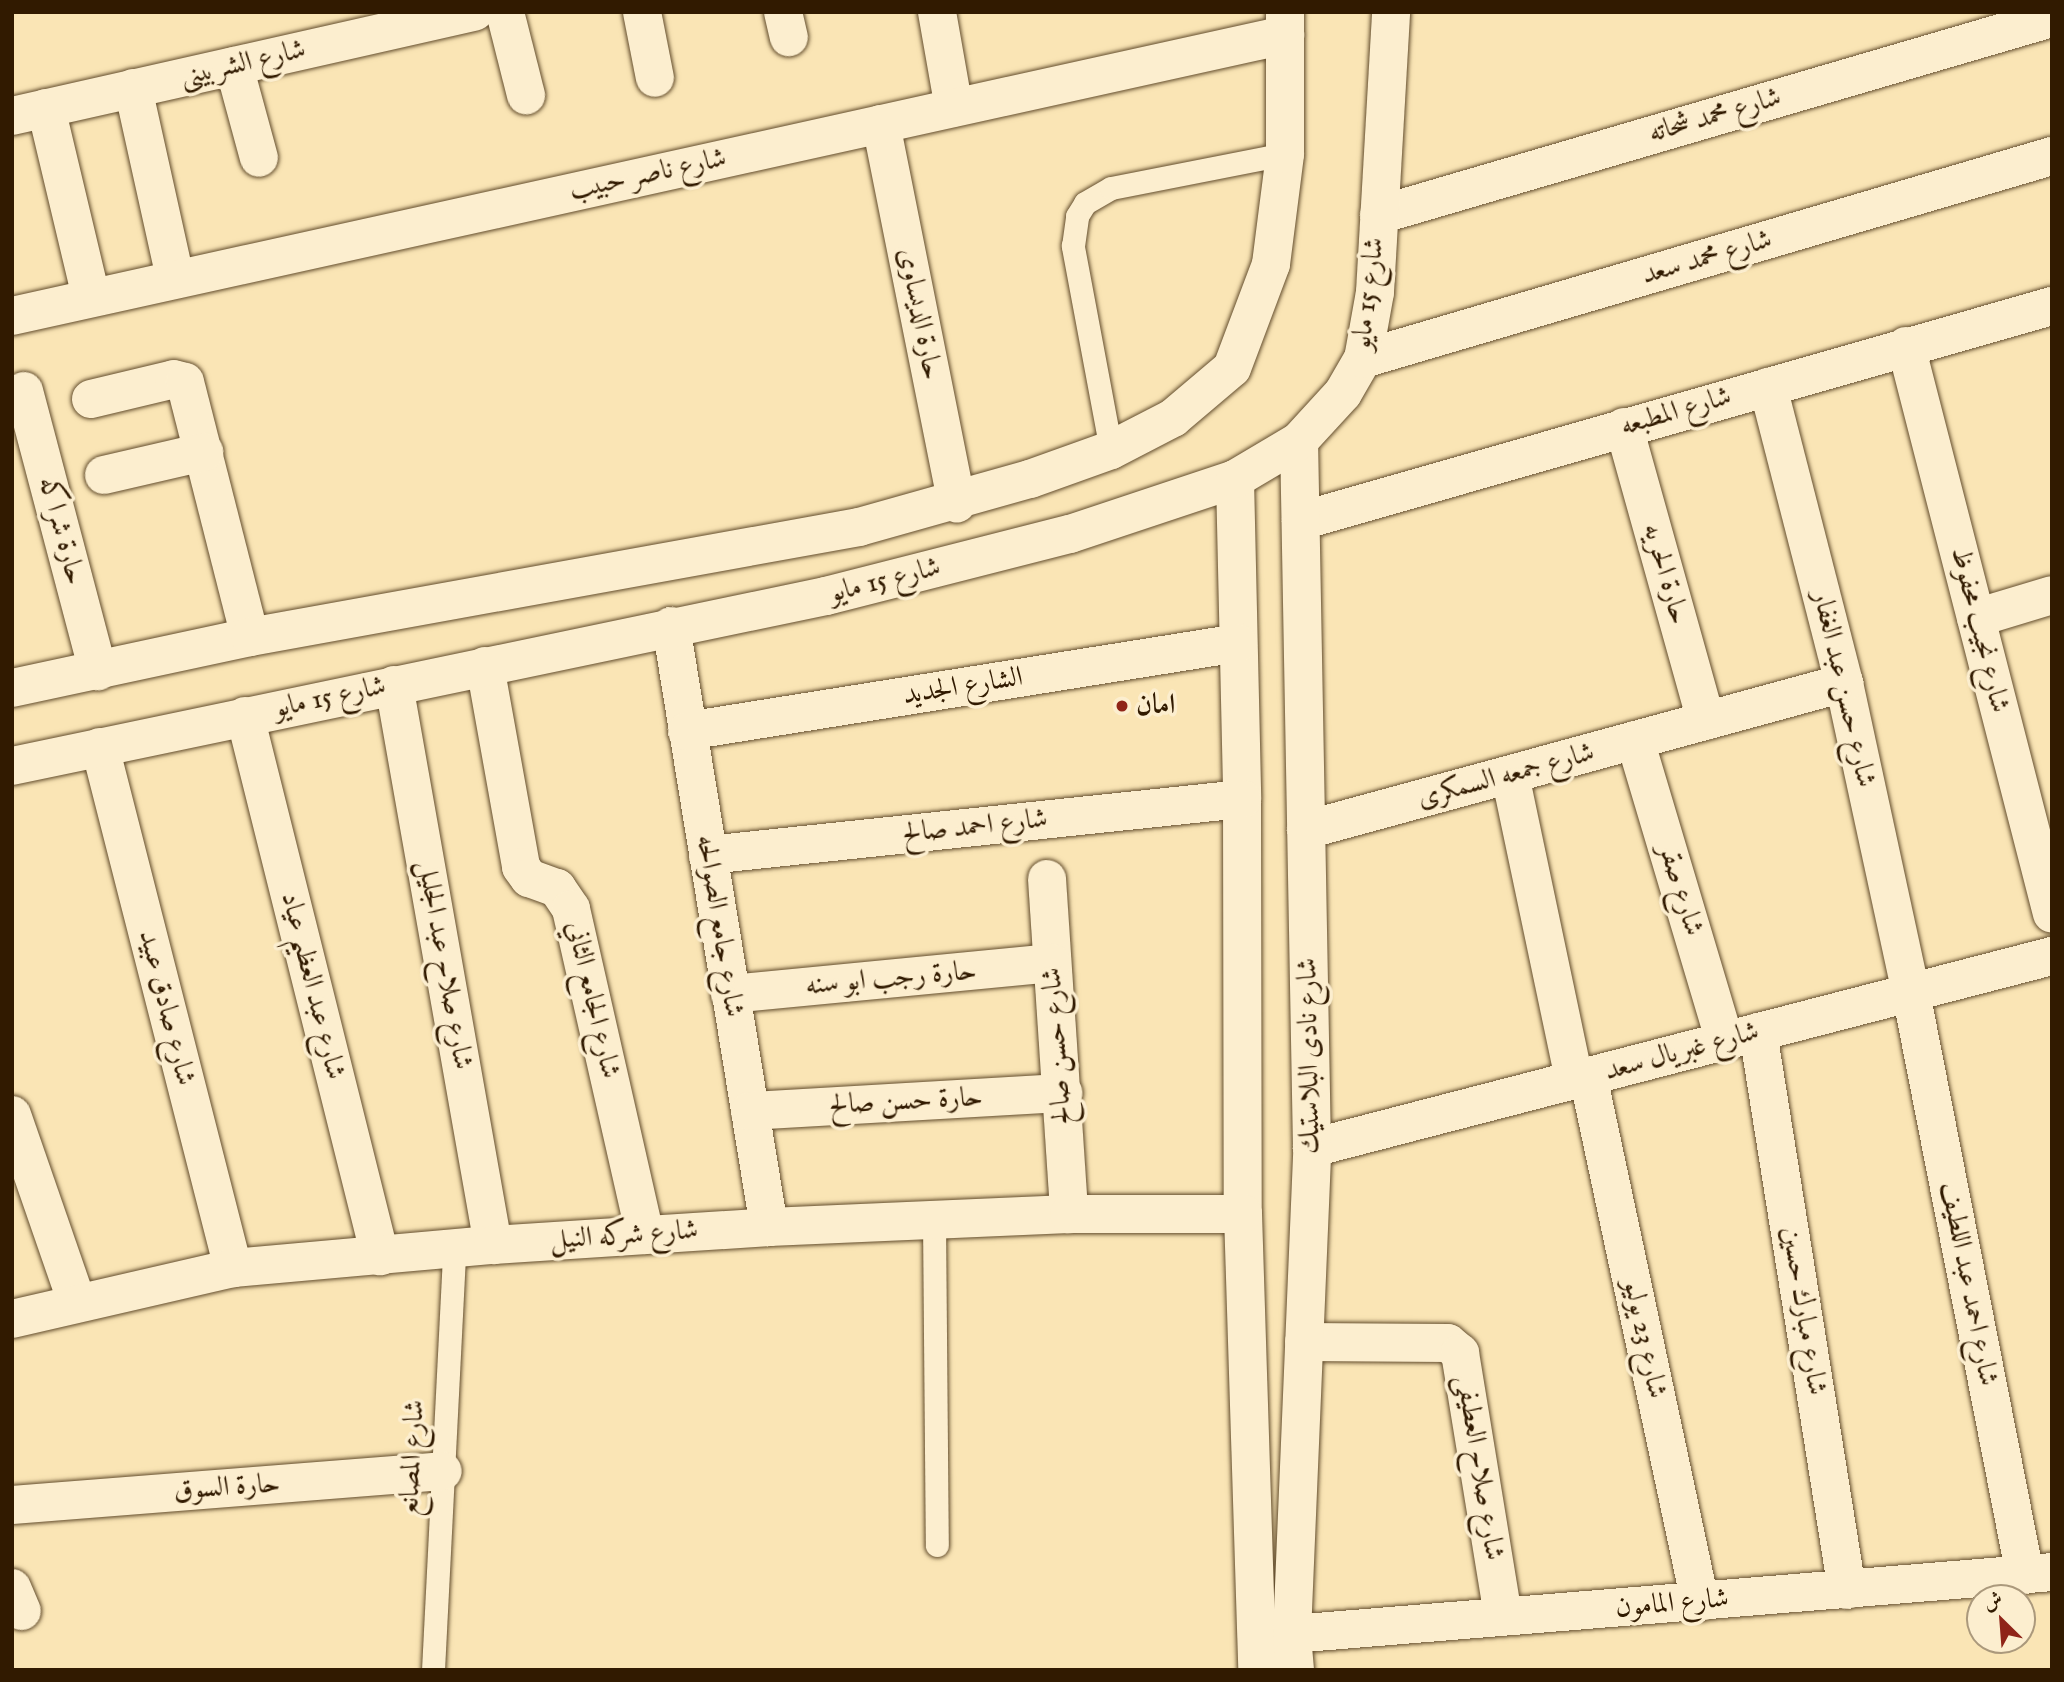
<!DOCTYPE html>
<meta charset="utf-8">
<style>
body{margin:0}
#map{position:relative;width:2064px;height:1682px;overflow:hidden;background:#fae5b5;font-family:"IM FELL English",Amiri,serif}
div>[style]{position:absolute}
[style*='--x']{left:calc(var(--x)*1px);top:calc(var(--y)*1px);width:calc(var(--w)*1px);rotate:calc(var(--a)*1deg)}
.roads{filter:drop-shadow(0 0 2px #634d2d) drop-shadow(0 0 2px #634d2d)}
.service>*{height:23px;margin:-11.5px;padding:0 11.5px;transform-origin:11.5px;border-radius:11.5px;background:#fceecf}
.minor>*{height:38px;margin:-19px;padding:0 19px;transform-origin:19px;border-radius:19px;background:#fceecf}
.secondary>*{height:38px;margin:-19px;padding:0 19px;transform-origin:19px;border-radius:19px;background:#fceecf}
.dots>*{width:19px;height:19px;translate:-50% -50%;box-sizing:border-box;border:4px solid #fceecf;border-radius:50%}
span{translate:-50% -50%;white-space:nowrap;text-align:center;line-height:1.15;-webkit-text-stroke:7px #fceecf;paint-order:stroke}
.street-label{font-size:28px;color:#311a00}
.poi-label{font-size:28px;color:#311a00;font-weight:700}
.left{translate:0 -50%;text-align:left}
.frame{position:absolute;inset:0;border:14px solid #311a00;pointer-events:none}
.north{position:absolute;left:1966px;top:1584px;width:70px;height:70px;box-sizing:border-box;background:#fceecf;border:2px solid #ab997c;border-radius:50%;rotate:335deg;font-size:19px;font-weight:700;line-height:28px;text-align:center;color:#311a00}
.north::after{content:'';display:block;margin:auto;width:24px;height:32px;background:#8f2418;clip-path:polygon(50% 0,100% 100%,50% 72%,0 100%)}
</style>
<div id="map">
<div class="roads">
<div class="service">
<div style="--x:1111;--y:450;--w:208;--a:-100.6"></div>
<div style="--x:1073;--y:246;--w:30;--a:-82"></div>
<div style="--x:1077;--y:216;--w:15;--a:-58"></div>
<div style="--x:1085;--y:203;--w:30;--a:-30"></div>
<div style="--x:1111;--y:188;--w:177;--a:-11.1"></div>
<div style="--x:934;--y:1220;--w:325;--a:89.5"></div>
<div style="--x:433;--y:1670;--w:422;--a:-87.1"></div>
</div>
<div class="minor">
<div style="--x:505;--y:12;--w:86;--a:75.8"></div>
<div style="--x:642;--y:12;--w:67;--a:78.9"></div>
<div style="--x:783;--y:12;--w:26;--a:77"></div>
<div style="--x:937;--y:12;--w:97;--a:80"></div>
<div style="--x:234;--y:66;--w:95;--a:74.8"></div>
<div style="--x:133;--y:88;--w:194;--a:77.5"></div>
<div style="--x:46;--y:108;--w:194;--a:76.6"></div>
<div style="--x:12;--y:116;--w:474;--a:-12.7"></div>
<div style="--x:881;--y:124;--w:387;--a:78.7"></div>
<div style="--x:1379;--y:215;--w:701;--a:-16.32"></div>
<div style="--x:12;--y:316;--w:1304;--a:-12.45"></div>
<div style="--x:1906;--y:346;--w:586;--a:75.58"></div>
<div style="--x:1363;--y:359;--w:718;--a:-16.42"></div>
<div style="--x:1768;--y:387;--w:306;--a:75.6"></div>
<div style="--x:1844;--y:683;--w:317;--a:77.8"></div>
<div style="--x:1911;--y:993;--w:593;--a:78.92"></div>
<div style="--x:24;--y:391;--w:290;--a:75.2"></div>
<div style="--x:91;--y:399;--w:85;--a:-13.5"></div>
<div style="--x:174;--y:379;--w:11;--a:15"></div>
<div style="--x:185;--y:382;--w:263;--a:75.7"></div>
<div style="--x:1624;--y:427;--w:305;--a:74.4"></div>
<div style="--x:104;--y:475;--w:103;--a:-13"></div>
<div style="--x:1235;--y:479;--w:320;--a:88.7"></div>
<div style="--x:1242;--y:799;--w:415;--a:89.9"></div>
<div style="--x:1243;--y:1214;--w:456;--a:88.2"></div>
<div style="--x:1301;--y:521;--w:781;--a:-15.98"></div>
<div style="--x:1976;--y:618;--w:79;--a:-16.8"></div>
<div style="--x:671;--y:626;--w:609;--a:80.74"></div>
<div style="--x:485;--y:666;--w:204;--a:79.8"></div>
<div style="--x:521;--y:867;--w:14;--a:54"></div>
<div style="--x:529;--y:878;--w:30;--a:20"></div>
<div style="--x:557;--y:888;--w:25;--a:56"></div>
<div style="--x:571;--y:909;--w:334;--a:77.2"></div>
<div style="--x:394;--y:685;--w:569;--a:79.97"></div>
<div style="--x:245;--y:716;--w:557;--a:75.96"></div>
<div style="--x:687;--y:731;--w:558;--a:-9.07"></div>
<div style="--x:1635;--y:740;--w:314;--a:73.4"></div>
<div style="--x:100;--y:747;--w:538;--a:75.68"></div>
<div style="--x:1510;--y:775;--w:311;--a:78.1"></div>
<div style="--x:1306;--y:830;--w:558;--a:-15.28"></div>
<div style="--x:708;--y:855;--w:537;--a:-5.99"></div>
<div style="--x:1047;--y:879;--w:336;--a:86.2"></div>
<div style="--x:730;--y:994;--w:323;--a:-5.5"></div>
<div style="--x:1758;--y:1032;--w:565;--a:80.94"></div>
<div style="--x:1588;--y:1076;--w:538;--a:77.98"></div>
<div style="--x:750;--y:1111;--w:314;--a:-3.3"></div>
<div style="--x:12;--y:1115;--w:199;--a:70.9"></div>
<div style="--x:1312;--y:1148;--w:765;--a:-14.55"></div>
<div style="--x:12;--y:1319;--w:227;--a:-13"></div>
<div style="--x:233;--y:1268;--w:261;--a:-5.1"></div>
<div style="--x:493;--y:1245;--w:277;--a:-3.7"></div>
<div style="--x:769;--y:1227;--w:300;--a:-2.5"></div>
<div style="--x:1069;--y:1214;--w:174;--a:0"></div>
<div style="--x:1304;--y:1342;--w:144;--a:0.4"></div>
<div style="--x:1448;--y:1343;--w:16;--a:40"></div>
<div style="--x:1460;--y:1353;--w:267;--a:80.7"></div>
<div style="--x:12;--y:1505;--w:432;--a:-4.5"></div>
<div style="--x:12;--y:1588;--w:25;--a:67"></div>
<div style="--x:1292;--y:1634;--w:763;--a:-4.66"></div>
<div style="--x:1295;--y:1670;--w:36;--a:-95"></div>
<div style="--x:1292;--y:1634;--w:486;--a:-87.6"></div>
<div style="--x:1312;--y:1148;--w:707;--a:-91.05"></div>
</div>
<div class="secondary">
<div style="--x:12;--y:688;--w:243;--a:-12.1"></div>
<div style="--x:250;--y:637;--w:619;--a:-10.24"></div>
<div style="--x:859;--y:527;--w:178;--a:-15.7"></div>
<div style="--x:1030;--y:479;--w:86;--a:-19.7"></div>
<div style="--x:1111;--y:450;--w:70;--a:-27.3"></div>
<div style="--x:1173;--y:418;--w:77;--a:-40.3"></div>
<div style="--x:1232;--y:368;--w:111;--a:-69.4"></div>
<div style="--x:1271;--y:264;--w:111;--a:-82.7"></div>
<div style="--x:1285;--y:154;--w:142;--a:-90"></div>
<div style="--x:12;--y:766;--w:832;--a:-11.8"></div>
<div style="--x:826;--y:596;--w:252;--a:-14.3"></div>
<div style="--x:1070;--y:534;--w:174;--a:-18.4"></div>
<div style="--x:1235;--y:479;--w:74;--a:-30.7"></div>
<div style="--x:1299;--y:441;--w:65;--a:-47.5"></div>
<div style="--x:1343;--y:393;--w:39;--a:-60"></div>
<div style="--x:1363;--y:359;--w:68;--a:-79.8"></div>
<div style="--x:1375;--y:292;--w:280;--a:-86.7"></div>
</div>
</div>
<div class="dots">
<div style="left:1122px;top:706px;background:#8f2418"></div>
</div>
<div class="street-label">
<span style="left:243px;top:64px;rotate:-13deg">شارع الشربينى</span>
<span style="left:1715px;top:116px;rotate:-16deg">شارع محمد شحاته</span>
<span style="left:648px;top:175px;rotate:-12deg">شارع ناصر حبيب</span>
<span style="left:1707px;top:258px;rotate:-16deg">شارع محمد سعد</span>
<span style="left:1369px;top:294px;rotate:-83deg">شارع 15 مايو</span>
<span style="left:919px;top:314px;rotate:79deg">حارة الديساوى</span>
<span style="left:1676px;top:412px;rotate:-16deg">شارع المطبعه</span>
<span style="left:61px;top:531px;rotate:75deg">حارة شراكه</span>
<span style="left:1665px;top:574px;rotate:74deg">حارة الحريه</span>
<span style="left:885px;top:581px;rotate:-14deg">شارع 15 مايو</span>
<span style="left:1979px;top:630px;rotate:76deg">شارع نجيب محفوظ</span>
<span style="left:963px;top:687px;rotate:-9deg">الشارع الجديد</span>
<span style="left:1843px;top:689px;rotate:77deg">شارع حسن عبد الغفار</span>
<span style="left:330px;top:698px;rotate:-12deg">شارع 15 مايو</span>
<span style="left:1506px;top:776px;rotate:-15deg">شارع جمعه السمكرى</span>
<span style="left:975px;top:827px;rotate:-6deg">شارع احمد صالح</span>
<span style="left:1680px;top:890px;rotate:73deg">شارع صقر</span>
<span style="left:719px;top:926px;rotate:81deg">شارع جامع الصوالحه</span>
<span style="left:444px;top:965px;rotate:80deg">شارع صلاح عبد الجليل</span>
<span style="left:891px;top:979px;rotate:-5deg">حارة رجب ابو سنه</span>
<span style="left:312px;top:986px;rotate:76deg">شارع عبد العظيم عياد</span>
<span style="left:592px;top:1000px;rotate:77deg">شارع الجامع الثاني</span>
<span style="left:166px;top:1008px;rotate:76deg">شارع صادق عبيد</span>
<span style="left:1058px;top:1046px;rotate:-94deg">شارع حسن صالح</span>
<span style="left:1682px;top:1052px;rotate:-15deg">شارع غبريال سعد</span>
<span style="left:1310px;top:1056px;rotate:-91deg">شارع نادى البلاستيك</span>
<span style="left:906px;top:1102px;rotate:-3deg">حارة حسن صالح</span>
<span style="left:624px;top:1236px;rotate:-4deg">شارع شركه النيل</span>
<span style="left:1968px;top:1284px;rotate:79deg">شارع احمد عبد اللطيف</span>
<span style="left:1803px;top:1311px;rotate:81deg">شارع مبارك حسين</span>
<span style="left:1644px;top:1339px;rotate:78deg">شارع 23 يوليو</span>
<span style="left:413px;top:1458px;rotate:-87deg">شارع المصانع</span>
<span style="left:1479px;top:1468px;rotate:81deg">شارع صلاح العطيفى</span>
<span style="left:227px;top:1488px;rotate:-4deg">حارة السوق</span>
<span style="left:1672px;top:1604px;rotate:-5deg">شارع المامون</span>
</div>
<div class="poi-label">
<span class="left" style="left:1136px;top:706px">امان</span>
</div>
<div class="frame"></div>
<div class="north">ش</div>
</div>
